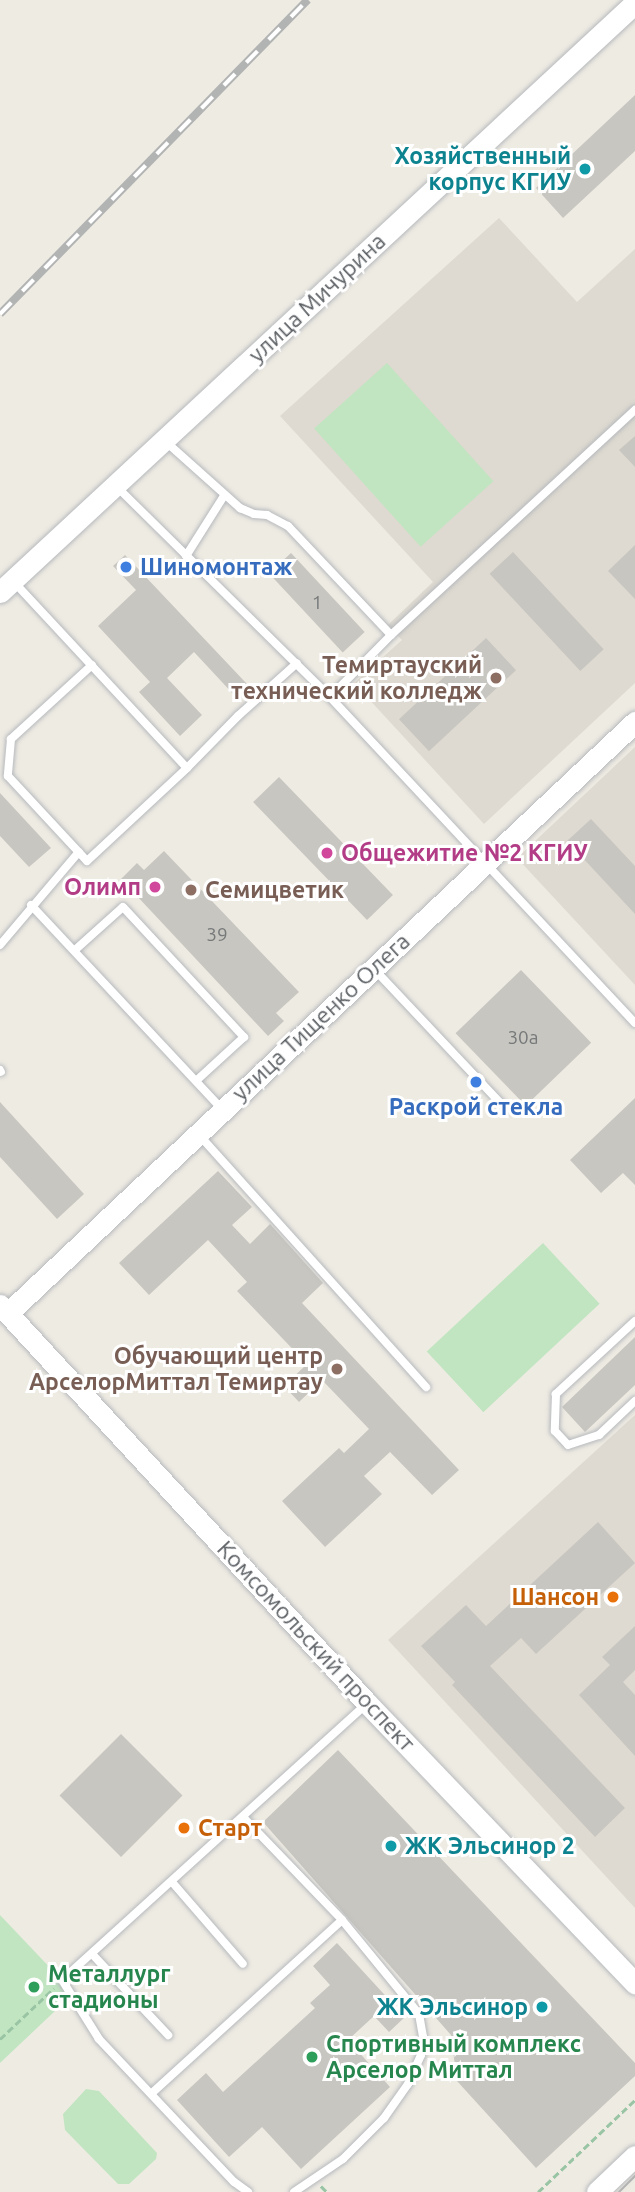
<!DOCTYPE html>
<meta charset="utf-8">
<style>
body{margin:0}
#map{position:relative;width:635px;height:2192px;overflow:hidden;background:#eeebe3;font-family:Ubuntu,sans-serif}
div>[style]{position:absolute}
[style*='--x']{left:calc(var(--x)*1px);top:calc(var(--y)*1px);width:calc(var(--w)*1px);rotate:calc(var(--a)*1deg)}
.education>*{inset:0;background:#dedad1}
.green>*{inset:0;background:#c1e5c0;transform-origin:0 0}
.building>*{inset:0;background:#c8c6c0;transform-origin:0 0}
.path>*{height:2.5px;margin-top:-1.25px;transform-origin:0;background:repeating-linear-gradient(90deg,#9ac5a5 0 7px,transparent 0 10.5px)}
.roads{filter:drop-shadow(0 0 2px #b6b9bd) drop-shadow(0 0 2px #b6b9bd)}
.lane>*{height:8px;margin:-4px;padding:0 4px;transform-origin:4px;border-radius:4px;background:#fff}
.secondary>*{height:21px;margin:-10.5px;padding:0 10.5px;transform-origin:10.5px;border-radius:10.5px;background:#fff}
.tram>*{height:2px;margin:-1px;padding:0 1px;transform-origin:1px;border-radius:1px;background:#b2b3b3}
.rail>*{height:8px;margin-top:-4px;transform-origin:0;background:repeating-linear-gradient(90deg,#fff 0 16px,#b2b3b3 0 32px);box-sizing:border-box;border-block:2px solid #b2b3b3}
.dots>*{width:19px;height:19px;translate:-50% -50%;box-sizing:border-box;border:4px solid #fff;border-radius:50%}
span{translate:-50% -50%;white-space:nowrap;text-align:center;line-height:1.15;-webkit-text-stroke:6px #fff;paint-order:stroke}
.number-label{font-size:19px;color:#76797a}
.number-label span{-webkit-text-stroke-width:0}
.culture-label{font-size:23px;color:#0d838f;font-weight:700}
.right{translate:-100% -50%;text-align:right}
.left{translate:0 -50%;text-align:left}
.street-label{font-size:23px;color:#5b5f63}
.shop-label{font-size:23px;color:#366cbe;font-weight:700}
.education-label{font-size:23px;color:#785e54;font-weight:700}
.hotel-label{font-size:23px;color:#b23c85;font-weight:700}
.food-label{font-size:23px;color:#c56008;font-weight:700}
.leisure-label{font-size:23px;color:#27864d;font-weight:700}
</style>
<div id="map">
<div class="education">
<div style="clip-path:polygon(499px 218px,577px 302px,635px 249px,635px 683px,484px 824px,354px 683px,402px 640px,388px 625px,433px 582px,280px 416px)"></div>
<div style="clip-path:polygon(635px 747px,635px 985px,517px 858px)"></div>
<div style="clip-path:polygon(635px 1415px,635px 1908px,388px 1640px)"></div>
</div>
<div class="green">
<div style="left:387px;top:363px;width:159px;height:98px;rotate:48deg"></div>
<div style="left:543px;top:1243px;width:83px;height:159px;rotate:47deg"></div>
<div style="clip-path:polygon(0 1915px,74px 1993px,0 2063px)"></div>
<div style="clip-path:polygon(86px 2089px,99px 2091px,157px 2153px,156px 2159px,129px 2184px,118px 2184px,65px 2130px,63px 2114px)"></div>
</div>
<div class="building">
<div style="clip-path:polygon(635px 95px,635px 151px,563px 218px,536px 188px)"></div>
<div style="clip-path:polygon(635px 436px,635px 467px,619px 450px)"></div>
<div style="clip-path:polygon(635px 545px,635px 599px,608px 571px)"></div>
<div style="left:513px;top:552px;width:133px;height:32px;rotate:47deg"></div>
<div style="left:291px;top:553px;width:108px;height:30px;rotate:47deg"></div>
<div style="clip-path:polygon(125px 555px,247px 684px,235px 696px,194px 652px,167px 678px,202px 715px,180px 736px,139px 692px,150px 682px,98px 626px,136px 590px,113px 566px)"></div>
<div style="left:486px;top:638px;width:44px;height:119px;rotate:47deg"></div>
<div style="left:279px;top:777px;width:164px;height:36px;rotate:46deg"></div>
<div style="clip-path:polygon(0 793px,51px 848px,29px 867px,0 836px)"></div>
<div style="clip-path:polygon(591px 819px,635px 866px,635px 914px,567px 841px)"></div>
<div style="clip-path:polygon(164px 851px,299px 992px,276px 1013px,284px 1021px,268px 1036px,121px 879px,137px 863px,144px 870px)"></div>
<div style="left:521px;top:970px;width:101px;height:91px;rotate:46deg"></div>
<div style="clip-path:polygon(635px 1098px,635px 1185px,623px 1173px,601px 1193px,570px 1160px)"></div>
<div style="clip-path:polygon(0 1102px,84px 1194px,57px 1219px,0 1157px)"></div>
<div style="clip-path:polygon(218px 1171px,252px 1207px,232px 1225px,250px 1244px,270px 1224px,280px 1235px,323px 1283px,302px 1303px,459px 1470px,432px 1495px,390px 1452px,364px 1476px,382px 1494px,325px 1547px,282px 1501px,339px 1448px,344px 1453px,369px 1429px,322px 1380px,299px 1402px,284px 1386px,307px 1364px,237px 1291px,247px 1282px,208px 1240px,149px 1295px,119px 1263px)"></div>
<div style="clip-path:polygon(635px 1337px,635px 1385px,585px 1432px,562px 1407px)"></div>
<div style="clip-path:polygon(598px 1522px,635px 1563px,536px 1654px,521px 1638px,490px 1666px,625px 1808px,595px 1837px,452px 1685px,455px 1682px,421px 1646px,466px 1605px,486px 1626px)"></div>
<div style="clip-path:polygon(635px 1626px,635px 1670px,623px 1682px,635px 1695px,635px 1756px,579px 1695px,610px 1665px,602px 1657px)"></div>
<div style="left:121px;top:1734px;width:87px;height:87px;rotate:45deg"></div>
<div style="clip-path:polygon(338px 1750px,635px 2063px,635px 2076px,536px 2168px,457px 2081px,451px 2035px,263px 1822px)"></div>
<div style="clip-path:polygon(337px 1943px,405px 2017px,389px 2032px,374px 2016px,348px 2040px,390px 2087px,301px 2169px,262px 2127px,229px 2157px,177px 2100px,206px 2073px,223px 2092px,315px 2008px,310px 2003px,330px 1985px,313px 1966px)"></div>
</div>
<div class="path">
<div style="--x:0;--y:2039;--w:74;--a:-43.4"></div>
<div style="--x:321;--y:2186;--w:8;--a:45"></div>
<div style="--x:538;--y:2192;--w:134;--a:-43.5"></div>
</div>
<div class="roads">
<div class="lane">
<div style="--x:165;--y:441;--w:101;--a:41.8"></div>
<div style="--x:240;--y:508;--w:15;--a:23"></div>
<div style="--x:254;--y:514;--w:13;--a:4"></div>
<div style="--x:267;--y:515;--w:24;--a:28"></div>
<div style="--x:288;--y:526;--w:150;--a:46.6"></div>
<div style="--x:391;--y:635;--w:87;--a:134.5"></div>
<div style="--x:116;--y:486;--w:301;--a:44.6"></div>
<div style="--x:330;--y:697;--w:446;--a:46.9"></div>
<div style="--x:186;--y:556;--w:71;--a:-57.7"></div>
<div style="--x:14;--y:582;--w:254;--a:47.1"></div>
<div style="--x:187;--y:768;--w:73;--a:-45.6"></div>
<div style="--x:238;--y:716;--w:79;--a:-41.9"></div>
<div style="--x:391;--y:635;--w:332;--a:-42.7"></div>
<div style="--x:92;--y:665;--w:110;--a:137.6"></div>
<div style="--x:11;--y:739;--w:37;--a:95"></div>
<div style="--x:8;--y:776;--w:116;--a:47.1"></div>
<div style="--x:87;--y:861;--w:137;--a:-42.9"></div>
<div style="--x:31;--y:905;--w:278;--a:46.9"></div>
<div style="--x:0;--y:945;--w:122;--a:-49.7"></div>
<div style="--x:75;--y:950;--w:64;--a:-41.9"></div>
<div style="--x:123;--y:907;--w:178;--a:47.1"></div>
<div style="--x:244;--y:1037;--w:65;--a:137.5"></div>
<div style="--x:375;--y:970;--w:191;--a:46.7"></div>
<div style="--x:0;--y:1070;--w:2;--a:63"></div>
<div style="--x:200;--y:1136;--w:338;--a:48"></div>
<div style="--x:635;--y:1321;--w:108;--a:137.3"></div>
<div style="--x:556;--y:1394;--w:37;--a:92"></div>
<div style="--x:555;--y:1431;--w:19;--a:47"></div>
<div style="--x:568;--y:1445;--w:33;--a:-18"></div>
<div style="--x:599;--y:1435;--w:50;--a:-43.4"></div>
<div style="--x:244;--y:1818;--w:141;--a:46.1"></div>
<div style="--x:342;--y:1920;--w:122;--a:50.7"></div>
<div style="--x:419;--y:2014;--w:23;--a:80"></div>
<div style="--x:423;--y:2037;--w:18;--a:96"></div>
<div style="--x:421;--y:2055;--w:32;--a:114"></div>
<div style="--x:408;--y:2084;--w:42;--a:125.2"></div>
<div style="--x:384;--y:2118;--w:58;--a:135"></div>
<div style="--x:343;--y:2159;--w:59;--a:146"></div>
<div style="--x:172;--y:1882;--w:108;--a:49.1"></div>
<div style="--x:93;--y:1955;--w:110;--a:46.8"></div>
<div style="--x:152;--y:2093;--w:257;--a:-42.3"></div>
<div style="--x:248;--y:2192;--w:17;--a:-144"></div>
<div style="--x:234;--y:2182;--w:197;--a:-133.4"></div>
<div style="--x:99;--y:2039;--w:70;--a:-122.1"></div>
<div style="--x:62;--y:1980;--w:409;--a:-42.2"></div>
</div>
<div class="secondary">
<div style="--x:0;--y:592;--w:866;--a:-42.85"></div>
<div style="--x:0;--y:1305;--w:541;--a:47.32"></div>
<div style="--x:367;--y:1703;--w:388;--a:46.3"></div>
<div style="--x:8;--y:1313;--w:862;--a:-43.31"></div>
<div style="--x:597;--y:2192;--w:52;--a:-43.5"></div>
</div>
</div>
<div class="tram">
<div style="--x:619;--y:2192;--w:23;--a:-45"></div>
</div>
<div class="rail">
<div style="--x:0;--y:314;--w:440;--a:-45.6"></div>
</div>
<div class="dots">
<div style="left:585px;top:169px;background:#0f9aa8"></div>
<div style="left:126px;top:567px;background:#3f7fe0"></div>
<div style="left:496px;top:678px;background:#8d6e63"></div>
<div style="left:327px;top:853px;background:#d1479c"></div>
<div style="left:155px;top:887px;background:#d1479c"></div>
<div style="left:191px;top:890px;background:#8d6e63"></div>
<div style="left:476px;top:1082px;background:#3f7fe0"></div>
<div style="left:337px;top:1369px;background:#8d6e63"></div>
<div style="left:613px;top:1597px;background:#e8710a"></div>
<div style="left:184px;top:1828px;background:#e8710a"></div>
<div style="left:391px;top:1846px;background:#0f9aa8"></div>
<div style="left:34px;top:1987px;background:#2e9e5b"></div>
<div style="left:542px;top:2007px;background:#0f9aa8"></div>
<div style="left:312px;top:2057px;background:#2e9e5b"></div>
</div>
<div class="number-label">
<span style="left:317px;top:603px">1</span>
<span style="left:217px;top:935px">39</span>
<span style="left:523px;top:1038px">30а</span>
</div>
<div class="culture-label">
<span class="right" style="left:571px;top:169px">Хозяйственный<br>корпус КГИУ</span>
<span class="left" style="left:405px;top:1846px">ЖК Эльсинор 2</span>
<span class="right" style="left:528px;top:2007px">ЖК Эльсинор</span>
</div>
<div class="street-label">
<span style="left:317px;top:298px;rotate:-43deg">улица Мичурина</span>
<span style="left:321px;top:1017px;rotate:-43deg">улица Тищенко Олега</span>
<span style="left:316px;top:1646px;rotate:47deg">Комсомольский проспект</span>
</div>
<div class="shop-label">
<span class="left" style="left:140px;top:567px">Шиномонтаж</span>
<span style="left:476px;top:1107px">Раскрой стекла</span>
</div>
<div class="education-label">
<span class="right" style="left:482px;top:678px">Темиртауский<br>технический колледж</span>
<span class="left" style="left:205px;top:890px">Семицветик</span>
<span class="right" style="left:323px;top:1369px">Обучающий центр<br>АрселорМиттал Темиртау</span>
</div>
<div class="hotel-label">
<span class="left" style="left:341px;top:853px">Общежитие №2 КГИУ</span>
<span class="right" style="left:141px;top:887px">Олимп</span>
</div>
<div class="food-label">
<span class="right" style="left:599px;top:1597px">Шансон</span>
<span class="left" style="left:198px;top:1828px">Старт</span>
</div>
<div class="leisure-label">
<span class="left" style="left:48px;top:1987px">Металлург<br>стадионы</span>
<span class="left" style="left:326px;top:2057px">Спортивный комплекс<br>Арселор Миттал</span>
</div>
</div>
